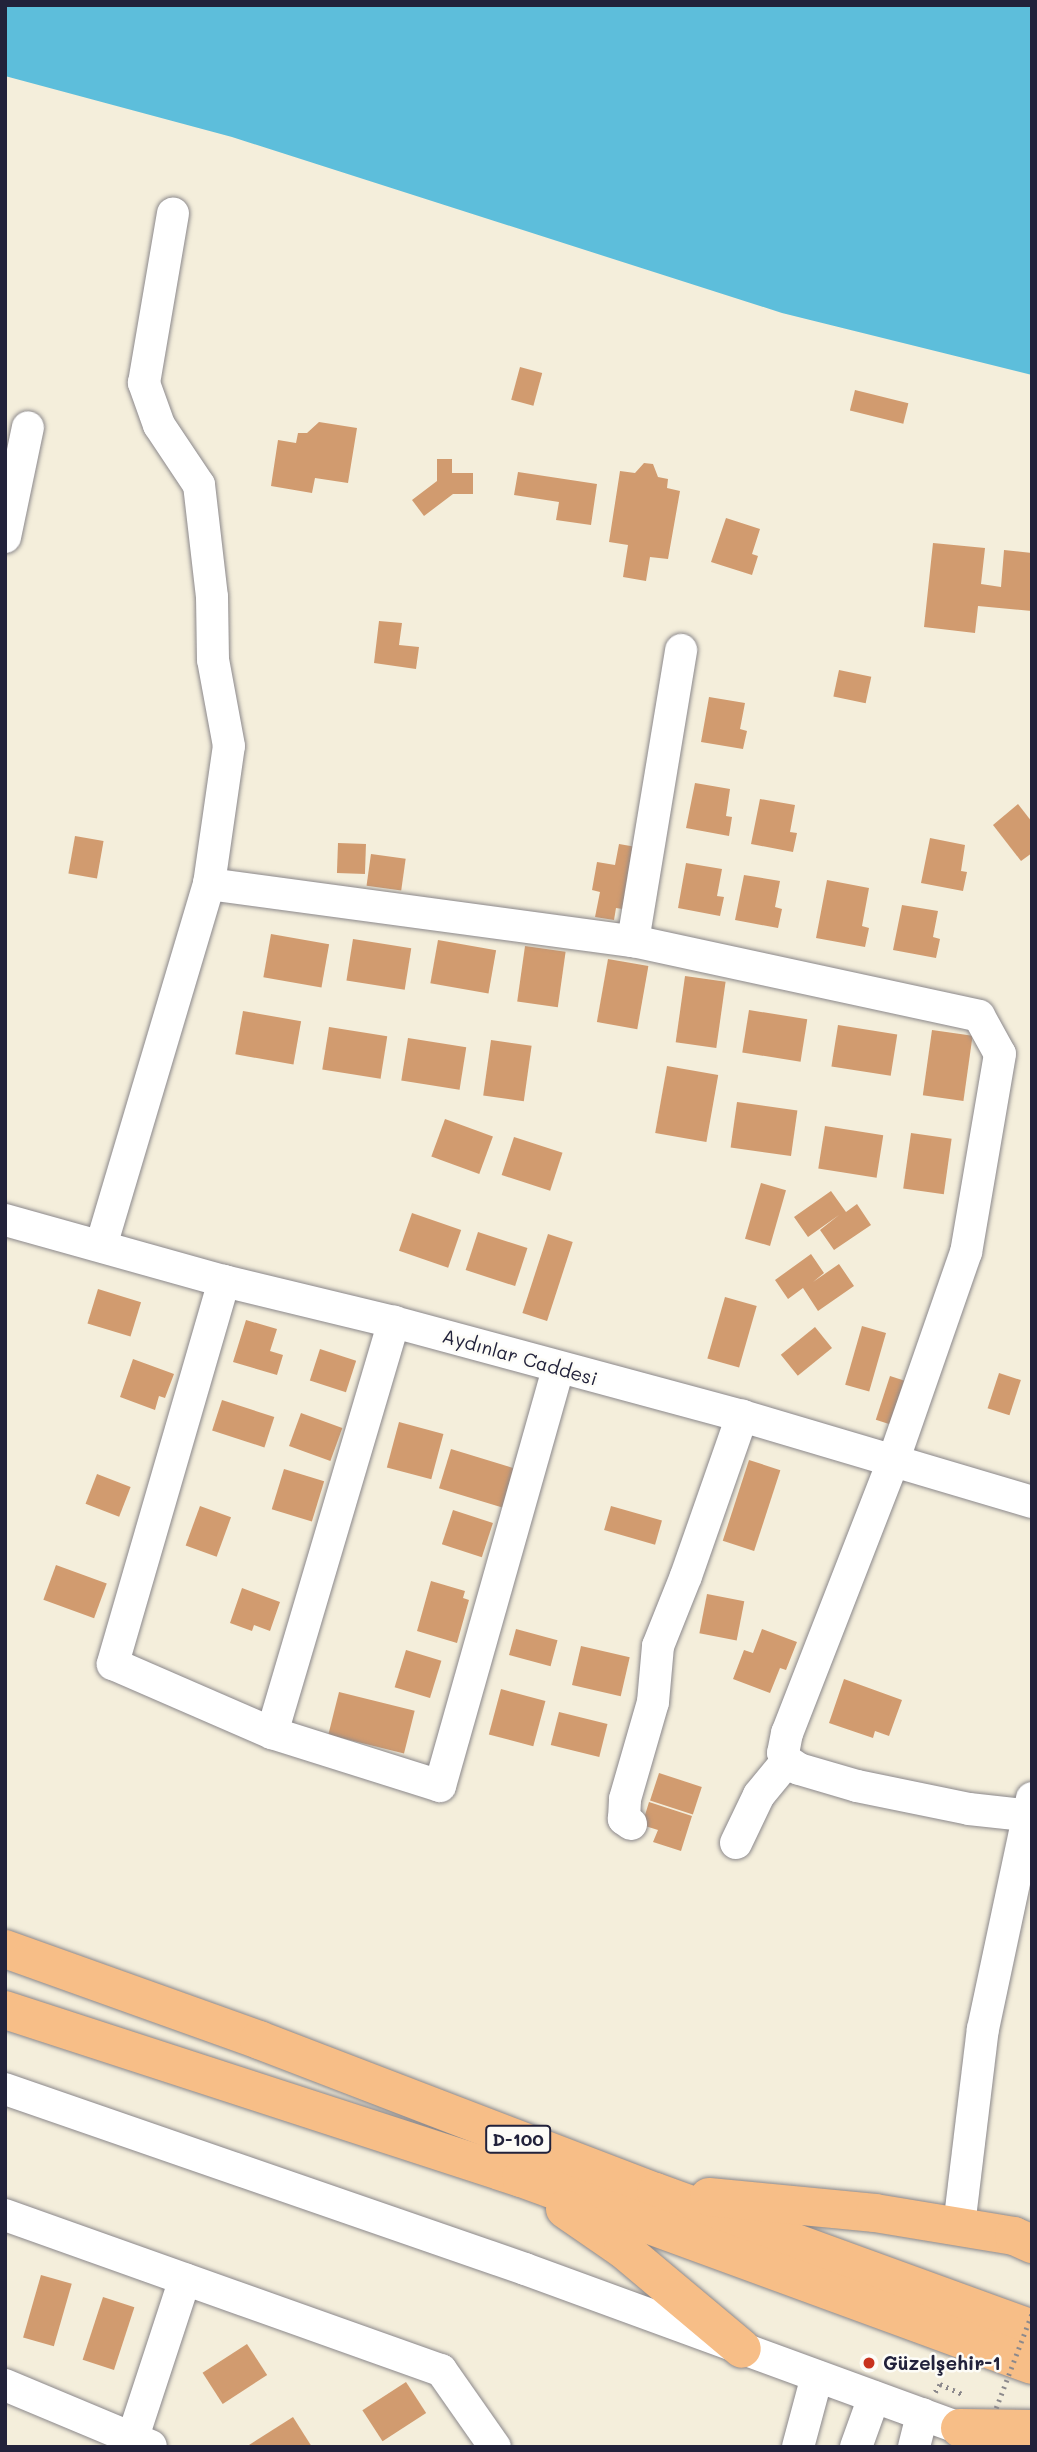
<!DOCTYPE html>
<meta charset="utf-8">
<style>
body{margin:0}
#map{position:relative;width:1037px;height:2452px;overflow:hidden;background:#f4eedb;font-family:Mali,sans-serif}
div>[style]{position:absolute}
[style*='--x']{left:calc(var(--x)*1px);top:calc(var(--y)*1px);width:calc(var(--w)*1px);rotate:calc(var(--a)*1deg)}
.water>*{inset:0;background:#5dbedb}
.building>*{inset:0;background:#d19b6f;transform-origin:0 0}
.path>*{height:4.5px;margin-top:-2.25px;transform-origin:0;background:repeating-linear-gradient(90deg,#8b888b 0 2px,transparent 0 7px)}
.roads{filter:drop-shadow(0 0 2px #8b888b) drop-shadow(0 0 2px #8b888b)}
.minor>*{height:32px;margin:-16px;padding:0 16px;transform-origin:16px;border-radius:16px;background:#fff}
.highway>*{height:38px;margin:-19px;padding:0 19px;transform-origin:19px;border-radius:19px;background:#f7be87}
.path-bridge>*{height:4.5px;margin-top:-2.25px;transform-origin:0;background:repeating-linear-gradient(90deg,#8b888b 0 2px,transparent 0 7px)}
.dots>*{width:19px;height:19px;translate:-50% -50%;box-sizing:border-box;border:4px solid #fdfcf7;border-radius:50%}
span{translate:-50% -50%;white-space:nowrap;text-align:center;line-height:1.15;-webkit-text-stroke:5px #fdfcf7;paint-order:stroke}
.shield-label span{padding:2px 5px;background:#fdfcf7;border:2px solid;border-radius:5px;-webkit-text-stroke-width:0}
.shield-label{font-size:18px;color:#22223b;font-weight:700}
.street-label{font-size:19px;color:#22223b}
.poi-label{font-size:19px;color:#22223b;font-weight:700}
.left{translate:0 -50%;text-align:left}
.frame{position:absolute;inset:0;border:7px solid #22223b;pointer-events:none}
</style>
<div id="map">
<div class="water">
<div style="clip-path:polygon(5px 5px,1032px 5px,1032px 375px,782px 313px,232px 137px,5px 76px)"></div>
</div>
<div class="building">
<div style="left:520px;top:367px;width:23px;height:34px;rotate:15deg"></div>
<div style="left:855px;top:390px;width:55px;height:21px;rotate:14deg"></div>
<div style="clip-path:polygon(319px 422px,357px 428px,348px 483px,315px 478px,312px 493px,271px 486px,278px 440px,296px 443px,298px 433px,307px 433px)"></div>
<div style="clip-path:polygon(437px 459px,452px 459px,452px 473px,473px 473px,473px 494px,453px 494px,424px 516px,412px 500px,437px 481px)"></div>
<div style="clip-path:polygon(644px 463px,653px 464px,658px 477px,668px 479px,667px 488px,680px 491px,668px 559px,650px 557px,646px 581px,623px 577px,628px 545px,609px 542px,620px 471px,635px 473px)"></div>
<div style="clip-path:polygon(518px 472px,597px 484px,591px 525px,556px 520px,559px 502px,514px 495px)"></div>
<div style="clip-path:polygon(726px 518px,760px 529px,752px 554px,758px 556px,752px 575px,711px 562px)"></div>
<div style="clip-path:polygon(933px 543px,985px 548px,981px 584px,1001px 587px,1004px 550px,1032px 553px,1032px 611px,978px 606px,975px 633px,924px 627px)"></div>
<div style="clip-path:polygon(379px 621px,402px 623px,399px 645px,419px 647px,416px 669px,374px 663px)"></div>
<div style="left:839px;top:670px;width:33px;height:27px;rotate:12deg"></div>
<div style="clip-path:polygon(709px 697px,745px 703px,740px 729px,747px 731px,743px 749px,701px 742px)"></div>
<div style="clip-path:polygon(695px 783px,730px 789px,726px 816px,732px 817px,729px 836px,686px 828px)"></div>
<div style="clip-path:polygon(760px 799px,795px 805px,790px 832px,797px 833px,793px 852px,751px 844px)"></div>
<div style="clip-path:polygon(1018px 804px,1032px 822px,1032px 853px,1021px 861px,993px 825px)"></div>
<div style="left:75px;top:836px;width:29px;height:38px;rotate:10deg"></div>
<div style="clip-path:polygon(930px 838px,965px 845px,961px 871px,967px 872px,963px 891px,921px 883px)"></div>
<div style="left:338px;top:843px;width:28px;height:30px;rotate:2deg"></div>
<div style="clip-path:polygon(619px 844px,642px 848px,629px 910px,616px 908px,614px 920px,595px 917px,600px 892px,592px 890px,597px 862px,615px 865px)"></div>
<div style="left:371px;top:854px;width:35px;height:32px;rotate:8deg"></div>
<div style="clip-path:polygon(686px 863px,722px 869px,717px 896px,724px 897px,720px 916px,678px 908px)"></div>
<div style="clip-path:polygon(744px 875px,780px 881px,775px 907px,782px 909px,778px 928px,735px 920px)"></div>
<div style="clip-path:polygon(827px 880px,869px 888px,862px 926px,869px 928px,865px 947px,816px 938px)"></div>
<div style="clip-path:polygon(902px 905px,938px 911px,933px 937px,940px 939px,936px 958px,893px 950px)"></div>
<div style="left:271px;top:934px;width:59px;height:44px;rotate:10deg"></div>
<div style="left:353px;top:939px;width:59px;height:42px;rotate:9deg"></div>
<div style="left:438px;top:940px;width:59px;height:44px;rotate:10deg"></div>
<div style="left:525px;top:946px;width:41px;height:56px;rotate:8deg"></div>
<div style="left:608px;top:959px;width:41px;height:64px;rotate:10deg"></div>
<div style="left:685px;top:976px;width:41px;height:67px;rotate:8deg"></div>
<div style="left:749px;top:1010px;width:59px;height:43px;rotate:9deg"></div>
<div style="left:243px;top:1011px;width:59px;height:44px;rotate:10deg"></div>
<div style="left:838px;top:1025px;width:60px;height:42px;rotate:9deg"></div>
<div style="left:329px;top:1027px;width:59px;height:43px;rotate:9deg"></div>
<div style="left:932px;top:1030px;width:41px;height:66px;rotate:8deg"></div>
<div style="left:408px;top:1038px;width:59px;height:43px;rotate:9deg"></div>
<div style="left:491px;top:1040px;width:41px;height:56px;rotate:8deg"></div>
<div style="left:667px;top:1066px;width:52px;height:68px;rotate:10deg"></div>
<div style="left:737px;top:1102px;width:61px;height:46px;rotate:8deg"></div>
<div style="left:445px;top:1119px;width:51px;height:40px;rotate:20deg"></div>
<div style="left:825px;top:1126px;width:59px;height:43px;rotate:9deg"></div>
<div style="left:911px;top:1133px;width:41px;height:56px;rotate:8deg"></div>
<div style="left:514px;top:1137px;width:51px;height:40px;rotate:18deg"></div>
<div style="left:761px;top:1183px;width:26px;height:58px;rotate:16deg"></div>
<div style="clip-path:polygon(831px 1191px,846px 1212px,857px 1204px,871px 1225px,834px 1250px,820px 1230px,839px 1215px,808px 1237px,794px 1217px)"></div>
<div style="left:412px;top:1213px;width:52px;height:40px;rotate:19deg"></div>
<div style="left:478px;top:1232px;width:52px;height:40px;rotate:18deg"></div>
<div style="left:548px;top:1234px;width:26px;height:83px;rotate:18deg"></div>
<div style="clip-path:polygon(811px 1254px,824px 1273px,813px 1282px,839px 1264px,854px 1286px,818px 1311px,803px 1288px,788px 1299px,775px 1280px)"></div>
<div style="left:98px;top:1289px;width:45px;height:36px;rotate:17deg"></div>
<div style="left:725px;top:1297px;width:33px;height:64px;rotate:16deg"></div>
<div style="clip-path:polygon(246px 1320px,277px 1329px,270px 1351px,283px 1355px,277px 1375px,233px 1362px)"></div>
<div style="left:862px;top:1326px;width:25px;height:61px;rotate:16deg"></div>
<div style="left:815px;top:1327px;width:27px;height:44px;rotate:51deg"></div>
<div style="left:320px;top:1349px;width:38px;height:33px;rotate:18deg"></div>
<div style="clip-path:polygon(133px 1359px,174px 1374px,165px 1398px,159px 1396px,155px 1410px,120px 1397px)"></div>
<div style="left:999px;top:1373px;width:23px;height:37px;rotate:18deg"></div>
<div style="left:890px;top:1376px;width:22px;height:46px;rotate:18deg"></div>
<div style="left:222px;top:1400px;width:55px;height:32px;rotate:18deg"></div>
<div style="left:301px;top:1413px;width:44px;height:35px;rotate:20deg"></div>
<div style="left:399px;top:1422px;width:46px;height:47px;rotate:15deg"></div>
<div style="left:451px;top:1449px;width:67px;height:41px;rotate:17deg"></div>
<div style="left:749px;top:1460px;width:33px;height:85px;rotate:18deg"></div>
<div style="left:284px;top:1469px;width:42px;height:42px;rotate:17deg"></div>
<div style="left:97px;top:1474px;width:36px;height:32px;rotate:21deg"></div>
<div style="left:200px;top:1506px;width:33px;height:42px;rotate:20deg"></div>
<div style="left:611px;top:1506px;width:53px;height:25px;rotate:16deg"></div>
<div style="left:453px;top:1510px;width:42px;height:36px;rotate:18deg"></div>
<div style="left:56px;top:1565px;width:54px;height:37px;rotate:20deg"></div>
<div style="clip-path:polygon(431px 1581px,465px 1591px,463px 1598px,469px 1600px,457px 1643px,417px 1631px)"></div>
<div style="clip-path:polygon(242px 1588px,280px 1602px,270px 1631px,254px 1625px,252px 1631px,230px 1623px)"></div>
<div style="left:707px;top:1594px;width:38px;height:40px;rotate:11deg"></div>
<div style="left:516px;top:1629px;width:43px;height:27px;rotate:15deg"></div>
<div style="clip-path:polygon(762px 1629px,797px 1642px,786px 1670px,780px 1668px,770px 1693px,733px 1679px,744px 1650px,753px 1653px)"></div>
<div style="left:581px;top:1646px;width:50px;height:40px;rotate:13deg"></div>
<div style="left:406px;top:1650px;width:37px;height:39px;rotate:17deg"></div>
<div style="clip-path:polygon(844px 1679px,902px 1700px,889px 1736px,875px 1731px,873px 1738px,829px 1723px)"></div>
<div style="left:501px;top:1689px;width:46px;height:47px;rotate:15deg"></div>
<div style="left:339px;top:1692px;width:78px;height:44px;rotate:14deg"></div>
<div style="left:559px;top:1712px;width:50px;height:34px;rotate:14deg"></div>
<div style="left:659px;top:1773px;width:45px;height:29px;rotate:18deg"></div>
<div style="clip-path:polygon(649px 1802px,692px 1816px,681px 1851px,653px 1842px,658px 1830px,642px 1825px)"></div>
<div style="left:41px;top:2275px;width:32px;height:65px;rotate:16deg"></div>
<div style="left:103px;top:2297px;width:33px;height:66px;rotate:18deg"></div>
<div style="left:247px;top:2344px;width:37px;height:53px;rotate:57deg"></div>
<div style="left:406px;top:2382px;width:37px;height:52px;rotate:57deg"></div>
<div style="clip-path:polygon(293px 2417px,312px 2447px,250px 2447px,249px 2445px)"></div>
</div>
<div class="path">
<div style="--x:935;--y:2392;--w:9;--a:-58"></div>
<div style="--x:940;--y:2384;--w:27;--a:24"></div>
</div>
<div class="roads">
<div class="minor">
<div style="--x:5;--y:537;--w:112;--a:-78.2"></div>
<div style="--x:209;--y:884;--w:428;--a:7.7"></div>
<div style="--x:633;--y:941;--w:354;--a:12.2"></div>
<div style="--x:979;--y:1016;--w:43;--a:61.1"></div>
<div style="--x:1000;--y:1054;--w:201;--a:99.7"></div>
<div style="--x:966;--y:1252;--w:219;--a:109.2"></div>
<div style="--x:894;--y:1459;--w:294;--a:111.3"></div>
<div style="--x:787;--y:1733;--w:20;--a:101"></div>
<div style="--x:783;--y:1753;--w:9;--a:63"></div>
<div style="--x:787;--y:1761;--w:14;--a:34"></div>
<div style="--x:799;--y:1769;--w:60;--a:16.3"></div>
<div style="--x:857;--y:1786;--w:114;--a:11.6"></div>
<div style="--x:969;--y:1809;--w:63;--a:6.3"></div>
<div style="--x:633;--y:941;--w:295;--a:-80.6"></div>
<div style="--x:5;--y:1220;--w:227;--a:15.6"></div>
<div style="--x:224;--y:1281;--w:175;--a:13.6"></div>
<div style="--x:394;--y:1322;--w:360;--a:15.1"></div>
<div style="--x:742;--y:1416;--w:302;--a:16.5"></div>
<div style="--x:101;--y:1246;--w:378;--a:-73.4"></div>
<div style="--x:209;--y:884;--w:139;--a:-81.8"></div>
<div style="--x:229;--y:746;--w:87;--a:-100.5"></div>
<div style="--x:213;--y:660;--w:63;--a:-90.9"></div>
<div style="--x:212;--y:597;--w:113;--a:-96.6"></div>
<div style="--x:199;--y:485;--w:72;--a:-123.7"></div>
<div style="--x:159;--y:425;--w:45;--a:-109.7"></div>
<div style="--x:144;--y:383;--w:172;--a:-80.3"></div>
<div style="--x:224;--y:1281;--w:399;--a:106.2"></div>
<div style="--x:113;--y:1664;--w:173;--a:23.5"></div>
<div style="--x:272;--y:1733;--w:176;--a:17.5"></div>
<div style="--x:440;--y:1786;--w:434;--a:-74.2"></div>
<div style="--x:272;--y:1733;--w:429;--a:-73.5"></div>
<div style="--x:631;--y:1824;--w:9;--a:-144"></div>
<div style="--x:624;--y:1819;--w:20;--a:-87"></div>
<div style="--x:625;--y:1799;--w:101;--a:-73.9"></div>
<div style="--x:653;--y:1702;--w:56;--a:-84.9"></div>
<div style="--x:658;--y:1646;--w:75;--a:-68.2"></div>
<div style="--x:686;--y:1576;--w:170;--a:-70.7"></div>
<div style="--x:736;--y:1843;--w:53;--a:-64.4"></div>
<div style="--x:759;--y:1795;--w:44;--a:-50.5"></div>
<div style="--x:5;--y:2089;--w:550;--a:19.09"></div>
<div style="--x:525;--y:2269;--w:486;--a:20.1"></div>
<div style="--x:5;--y:2215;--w:463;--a:19.6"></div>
<div style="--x:441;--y:2370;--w:94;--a:55"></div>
<div style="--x:959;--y:2226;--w:198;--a:-83.1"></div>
<div style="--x:983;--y:2029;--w:236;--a:-78"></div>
<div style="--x:5;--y:2385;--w:158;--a:22.7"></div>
<div style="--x:133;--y:2437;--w:166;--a:-71.8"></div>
<div style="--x:798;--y:2447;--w:73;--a:-75"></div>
<div style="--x:856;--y:2447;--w:53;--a:-70.2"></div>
<div style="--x:914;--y:2447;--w:34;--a:-76"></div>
</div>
<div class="highway">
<div style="--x:5;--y:1949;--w:270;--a:19.7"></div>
<div style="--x:259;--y:2040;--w:425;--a:21"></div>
<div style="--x:656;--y:2192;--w:400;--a:20"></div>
<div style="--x:5;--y:2010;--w:543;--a:18.03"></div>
<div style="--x:521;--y:2178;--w:544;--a:20.1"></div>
<div style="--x:709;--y:2197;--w:167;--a:5.5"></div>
<div style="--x:875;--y:2213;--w:141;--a:9.4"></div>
<div style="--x:1014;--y:2236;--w:20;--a:24"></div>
<div style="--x:565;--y:2209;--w:70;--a:34.6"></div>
<div style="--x:623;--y:2249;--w:155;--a:40"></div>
<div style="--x:960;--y:2428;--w:72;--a:0.8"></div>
</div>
</div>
<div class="path-bridge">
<div style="--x:996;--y:2408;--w:102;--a:-69.2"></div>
</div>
<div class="dots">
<div style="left:869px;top:2363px;background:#c8321e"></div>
</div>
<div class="shield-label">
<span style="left:518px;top:2139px">D-100</span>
</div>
<div class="street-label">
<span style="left:520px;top:1357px;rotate:16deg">Aydınlar Caddesi</span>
</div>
<div class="poi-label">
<span class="left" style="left:883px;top:2363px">Güzelşehir-1</span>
</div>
<div class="frame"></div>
</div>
